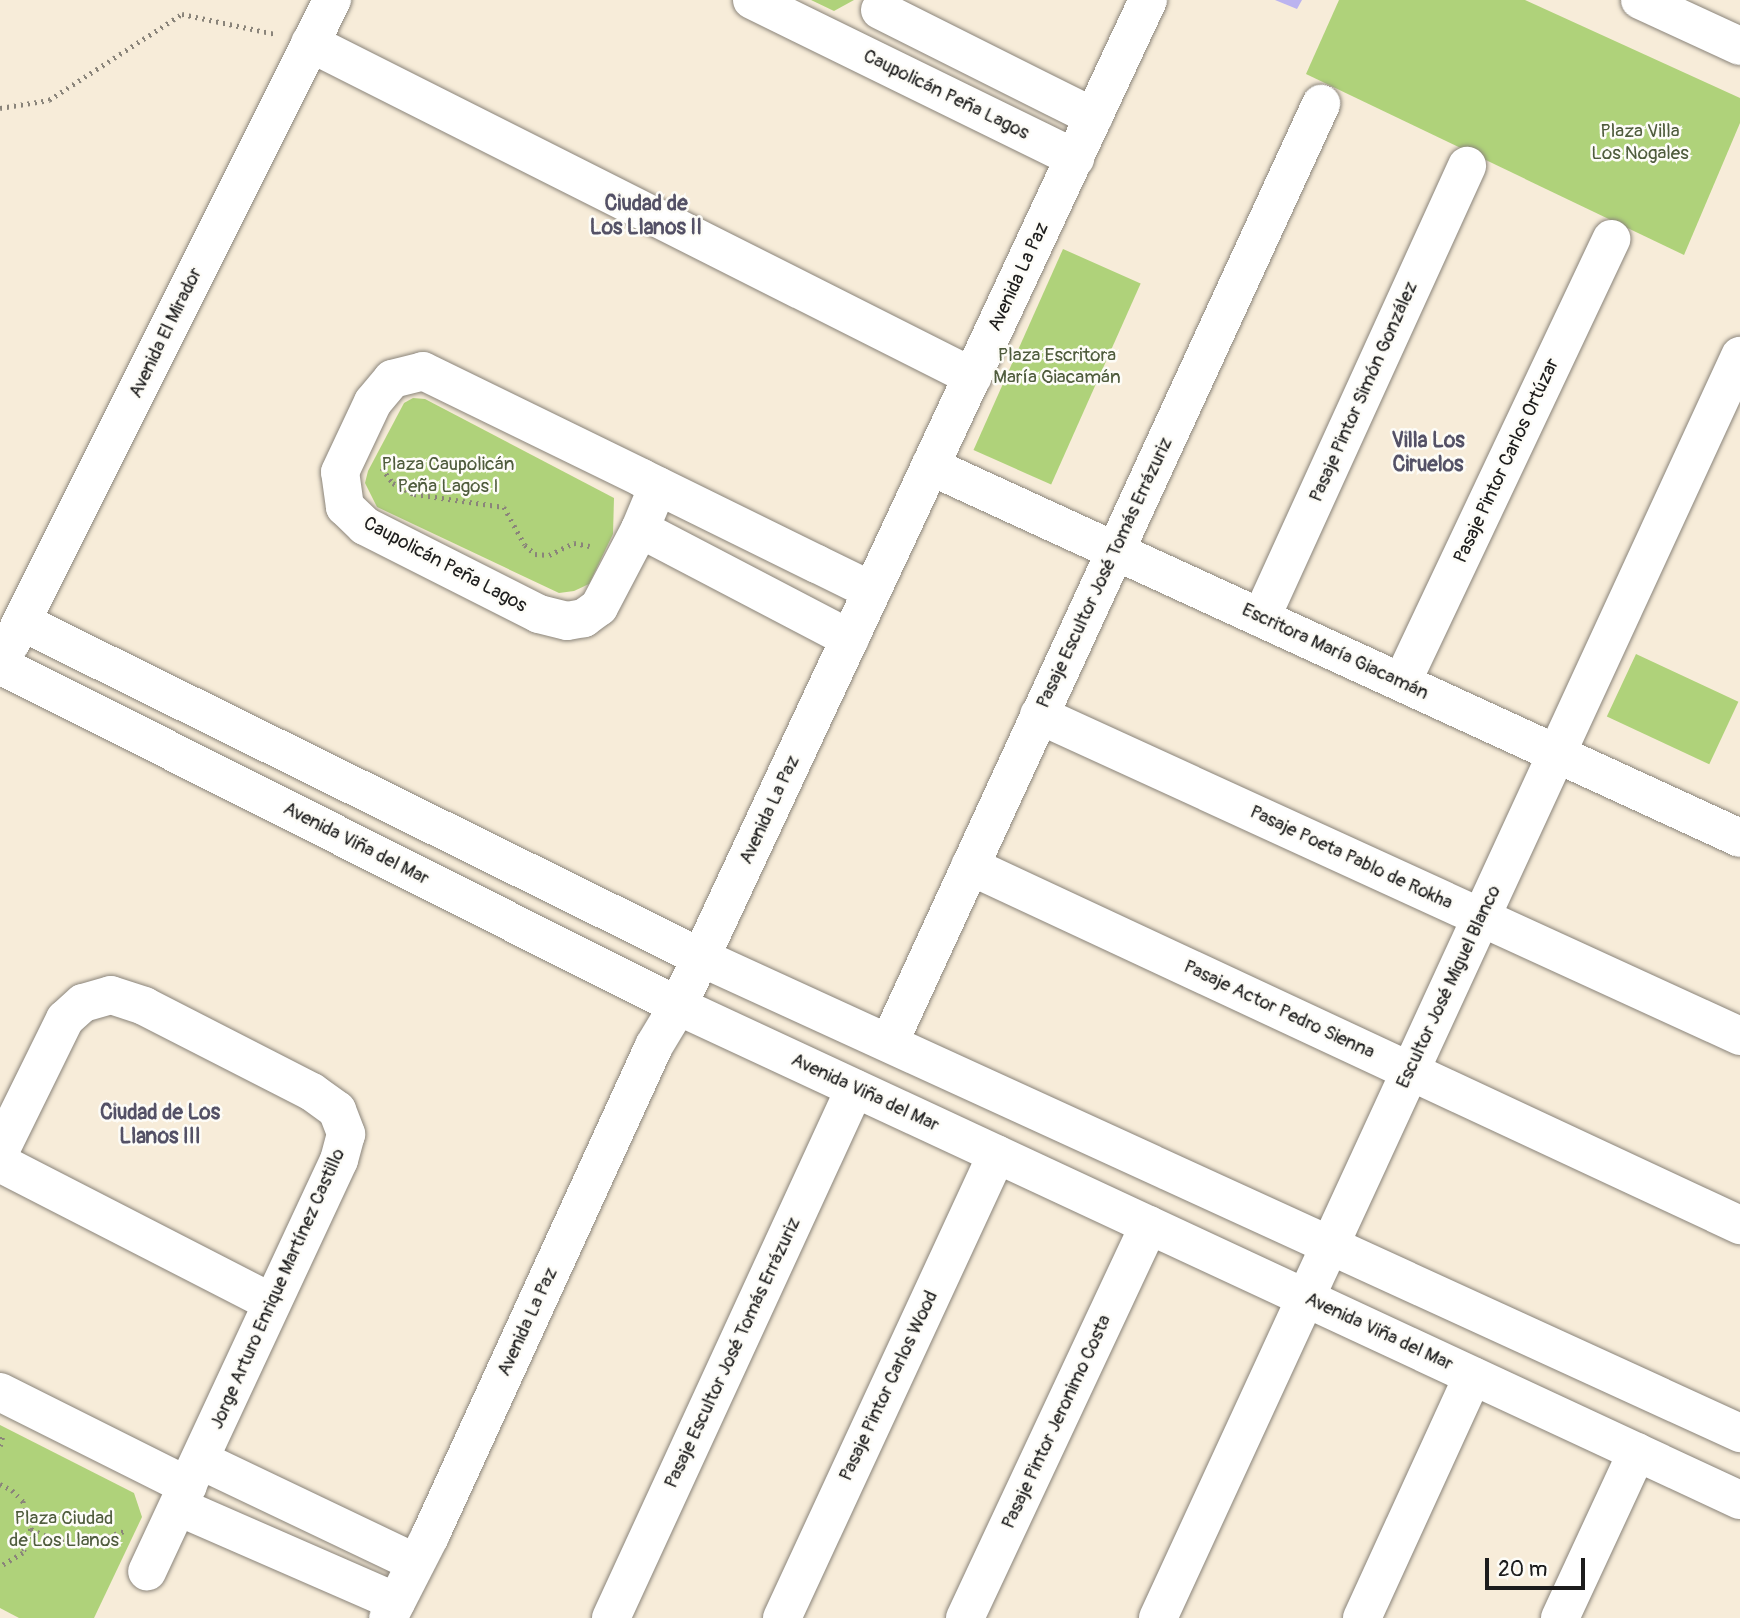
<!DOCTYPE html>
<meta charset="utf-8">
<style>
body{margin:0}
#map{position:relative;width:1740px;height:1618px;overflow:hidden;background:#f7ecd9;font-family:Pangolin,sans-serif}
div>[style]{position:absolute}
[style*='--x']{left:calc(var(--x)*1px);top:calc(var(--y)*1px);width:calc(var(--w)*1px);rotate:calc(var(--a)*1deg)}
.green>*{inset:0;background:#afd27a;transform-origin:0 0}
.building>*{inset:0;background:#bbb3ef}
.path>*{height:4.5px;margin-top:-2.25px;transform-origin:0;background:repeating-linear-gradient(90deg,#8a847a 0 2px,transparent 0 7px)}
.roads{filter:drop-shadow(0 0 2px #8a847a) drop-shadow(0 0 2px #8a847a)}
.minor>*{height:38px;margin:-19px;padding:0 19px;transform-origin:19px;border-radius:19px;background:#fff}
.tertiary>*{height:38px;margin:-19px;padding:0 19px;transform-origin:19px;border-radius:19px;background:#fff}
span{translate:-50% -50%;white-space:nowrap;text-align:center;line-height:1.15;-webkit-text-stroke:5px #fdfcf7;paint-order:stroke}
.street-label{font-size:19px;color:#1c1c1c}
.park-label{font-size:19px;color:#4f5c3d}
.neighbourhood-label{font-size:21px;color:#545166;font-weight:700}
.scale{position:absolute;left:1485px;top:1558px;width:100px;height:32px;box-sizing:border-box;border:4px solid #1c1c1c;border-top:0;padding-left:9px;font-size:21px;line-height:24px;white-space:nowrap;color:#1c1c1c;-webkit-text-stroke:5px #fdfcf7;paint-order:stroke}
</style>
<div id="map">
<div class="green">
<div style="clip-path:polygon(811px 0,854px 0,834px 11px)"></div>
<div style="clip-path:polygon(1339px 0,1525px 0,1740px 98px,1740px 123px,1684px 255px,1306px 74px)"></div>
<div style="left:1063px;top:249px;width:85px;height:220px;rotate:24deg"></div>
<div style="clip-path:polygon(413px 398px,425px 399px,614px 498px,613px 534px,589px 584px,574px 591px,559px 593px,377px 507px,365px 483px,368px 471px,404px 403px)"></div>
<div style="left:1636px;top:654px;width:113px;height:69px;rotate:25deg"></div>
<div style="clip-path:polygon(0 1425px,134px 1493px,142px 1517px,94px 1618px,19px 1618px,0 1608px)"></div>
</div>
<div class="building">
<div style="clip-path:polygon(1275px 0,1302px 0,1297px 9px)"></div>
</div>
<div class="path">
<div style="--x:0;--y:108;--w:50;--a:-9.3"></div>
<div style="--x:49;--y:100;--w:158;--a:-32.9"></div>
<div style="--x:182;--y:14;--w:95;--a:12.1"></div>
<div style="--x:382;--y:468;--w:19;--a:54"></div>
<div style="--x:393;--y:483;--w:24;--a:28"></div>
<div style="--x:414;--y:494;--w:91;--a:8.2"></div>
<div style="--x:504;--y:507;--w:43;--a:61.1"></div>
<div style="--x:525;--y:545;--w:13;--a:42"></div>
<div style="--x:535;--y:554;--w:14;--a:4"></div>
<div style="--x:549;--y:555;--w:28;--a:-26"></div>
<div style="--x:574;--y:543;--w:16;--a:11"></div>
<div style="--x:0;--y:1446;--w:12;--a:-76"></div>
<div style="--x:0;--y:1484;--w:13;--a:27"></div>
<div style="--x:12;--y:1490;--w:16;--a:45"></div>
<div style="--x:23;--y:1501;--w:29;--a:74"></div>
<div style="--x:31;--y:1529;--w:25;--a:108"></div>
<div style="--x:23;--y:1553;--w:27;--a:149"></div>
<div style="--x:31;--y:1529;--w:26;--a:25"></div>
<div style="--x:55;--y:1540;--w:33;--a:5"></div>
<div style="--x:88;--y:1543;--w:41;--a:-18.4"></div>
</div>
<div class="roads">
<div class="minor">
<div style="--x:752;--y:0;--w:360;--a:26.1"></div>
<div style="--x:1640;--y:0;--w:110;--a:24.7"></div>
<div style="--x:880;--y:10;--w:239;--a:26.6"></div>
<div style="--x:310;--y:43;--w:742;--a:26.74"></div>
<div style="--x:930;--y:466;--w:891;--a:24.67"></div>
<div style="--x:658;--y:486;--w:47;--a:112.7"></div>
<div style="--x:640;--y:529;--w:88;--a:117.7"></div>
<div style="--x:599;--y:607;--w:19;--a:144"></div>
<div style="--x:584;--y:618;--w:17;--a:170"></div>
<div style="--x:567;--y:621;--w:29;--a:-166"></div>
<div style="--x:539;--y:614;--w:195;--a:-153.2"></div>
<div style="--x:365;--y:526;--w:28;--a:-136"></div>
<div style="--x:345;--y:507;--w:35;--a:-98"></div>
<div style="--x:340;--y:472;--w:77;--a:-64.8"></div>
<div style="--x:373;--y:402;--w:30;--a:-50"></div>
<div style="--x:392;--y:379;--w:32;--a:-14"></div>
<div style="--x:423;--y:371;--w:244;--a:26"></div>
<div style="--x:642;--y:478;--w:195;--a:26.2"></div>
<div style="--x:817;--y:564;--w:61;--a:26.1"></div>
<div style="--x:640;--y:529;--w:237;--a:27.6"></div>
<div style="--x:1261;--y:618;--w:497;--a:-65.5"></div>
<div style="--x:22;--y:622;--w:758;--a:26.29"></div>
<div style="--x:11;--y:643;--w:719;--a:-63.47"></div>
<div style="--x:0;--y:665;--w:759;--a:26.7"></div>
<div style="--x:678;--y:1006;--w:47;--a:121"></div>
<div style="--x:654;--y:1046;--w:539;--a:114.57"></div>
<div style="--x:430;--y:1536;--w:92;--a:117.1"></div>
<div style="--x:1402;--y:682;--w:490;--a:-64.7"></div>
<div style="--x:1039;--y:715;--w:771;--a:24.6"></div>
<div style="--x:970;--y:866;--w:850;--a:25"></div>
<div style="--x:889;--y:1043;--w:1034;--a:-65.29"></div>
<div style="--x:0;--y:1151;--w:147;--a:-63.8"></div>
<div style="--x:65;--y:1019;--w:24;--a:-42"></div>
<div style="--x:83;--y:1003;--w:29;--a:-16"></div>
<div style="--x:111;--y:995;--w:35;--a:18"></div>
<div style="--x:144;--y:1006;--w:189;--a:27.1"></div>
<div style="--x:312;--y:1092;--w:31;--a:36"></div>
<div style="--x:337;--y:1110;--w:26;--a:69"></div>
<div style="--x:346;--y:1134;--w:27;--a:105"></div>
<div style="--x:339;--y:1160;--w:454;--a:115"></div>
<div style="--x:0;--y:1163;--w:304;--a:27.2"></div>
<div style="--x:0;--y:1392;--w:210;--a:26.6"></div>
<div style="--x:200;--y:1460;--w:239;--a:25.5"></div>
<div style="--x:179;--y:1507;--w:237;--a:23.6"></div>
<div style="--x:611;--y:1618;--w:583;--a:-65.28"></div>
<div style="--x:782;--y:1618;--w:511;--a:-65.14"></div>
<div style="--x:965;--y:1618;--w:434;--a:-64.9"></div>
<div style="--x:1158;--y:1618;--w:1390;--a:-65.24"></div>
<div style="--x:1362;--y:1618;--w:266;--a:-65.4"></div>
<div style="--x:1560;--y:1618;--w:183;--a:-65.1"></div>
</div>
<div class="tertiary">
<div style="--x:1148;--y:0;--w:1110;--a:115.04"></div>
<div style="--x:678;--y:1006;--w:1171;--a:24.95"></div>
<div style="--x:702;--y:958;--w:1142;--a:24.59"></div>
</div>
</div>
<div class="street-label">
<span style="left:946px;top:95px;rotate:26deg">Caupolicán Peña Lagos</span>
<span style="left:1019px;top:277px;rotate:-65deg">Avenida La Paz</span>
<span style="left:166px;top:333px;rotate:-64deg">Avenida El Mirador</span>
<span style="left:1364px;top:392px;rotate:-66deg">Pasaje Pintor Simón González</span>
<span style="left:1507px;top:461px;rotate:-65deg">Pasaje Pintor Carlos Ortúzar</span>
<span style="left:445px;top:565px;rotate:28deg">Caupolicán Peña Lagos</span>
<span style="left:1105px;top:573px;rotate:-65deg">Pasaje Escultor José Tomás Errázuriz</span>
<span style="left:1335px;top:652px;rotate:25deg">Escritora María Giacamán</span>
<span style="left:770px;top:810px;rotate:-65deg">Avenida La Paz</span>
<span style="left:356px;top:844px;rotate:27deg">Avenida Viña del Mar</span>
<span style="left:1351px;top:858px;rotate:25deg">Pasaje Poeta Pablo de Rokha</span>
<span style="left:1449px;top:987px;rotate:-65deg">Escultor José Miguel Blanco</span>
<span style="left:1279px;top:1010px;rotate:25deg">Pasaje Actor Pedro Sienna</span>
<span style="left:865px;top:1093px;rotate:25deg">Avenida Viña del Mar</span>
<span style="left:278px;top:1289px;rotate:-66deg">Jorge Arturo Enrique Martínez Castillo</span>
<span style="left:528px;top:1322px;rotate:-65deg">Avenida La Paz</span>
<span style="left:1379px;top:1332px;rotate:25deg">Avenida Viña del Mar</span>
<span style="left:733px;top:1353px;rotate:-65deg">Pasaje Escultor José Tomás Errázuriz</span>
<span style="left:889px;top:1386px;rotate:-65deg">Pasaje Pintor Carlos Wood</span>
<span style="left:1057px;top:1422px;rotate:-65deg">Pasaje Pintor Jeronimo Costa</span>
</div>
<div class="park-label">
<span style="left:1640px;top:143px">Plaza Villa<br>Los Nogales</span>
<span style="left:1057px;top:367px">Plaza Escritora<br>María Giacamán</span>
<span style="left:448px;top:476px">Plaza Caupolicán<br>Peña Lagos I</span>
<span style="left:64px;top:1530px">Plaza Ciudad<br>de Los Llanos</span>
</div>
<div class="neighbourhood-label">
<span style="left:646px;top:216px">Ciudad de<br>Los Llanos II</span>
<span style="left:1428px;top:453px">Villa Los<br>Ciruelos</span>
<span style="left:160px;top:1125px">Ciudad de Los<br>Llanos III</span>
</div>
<div class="scale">20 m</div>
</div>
